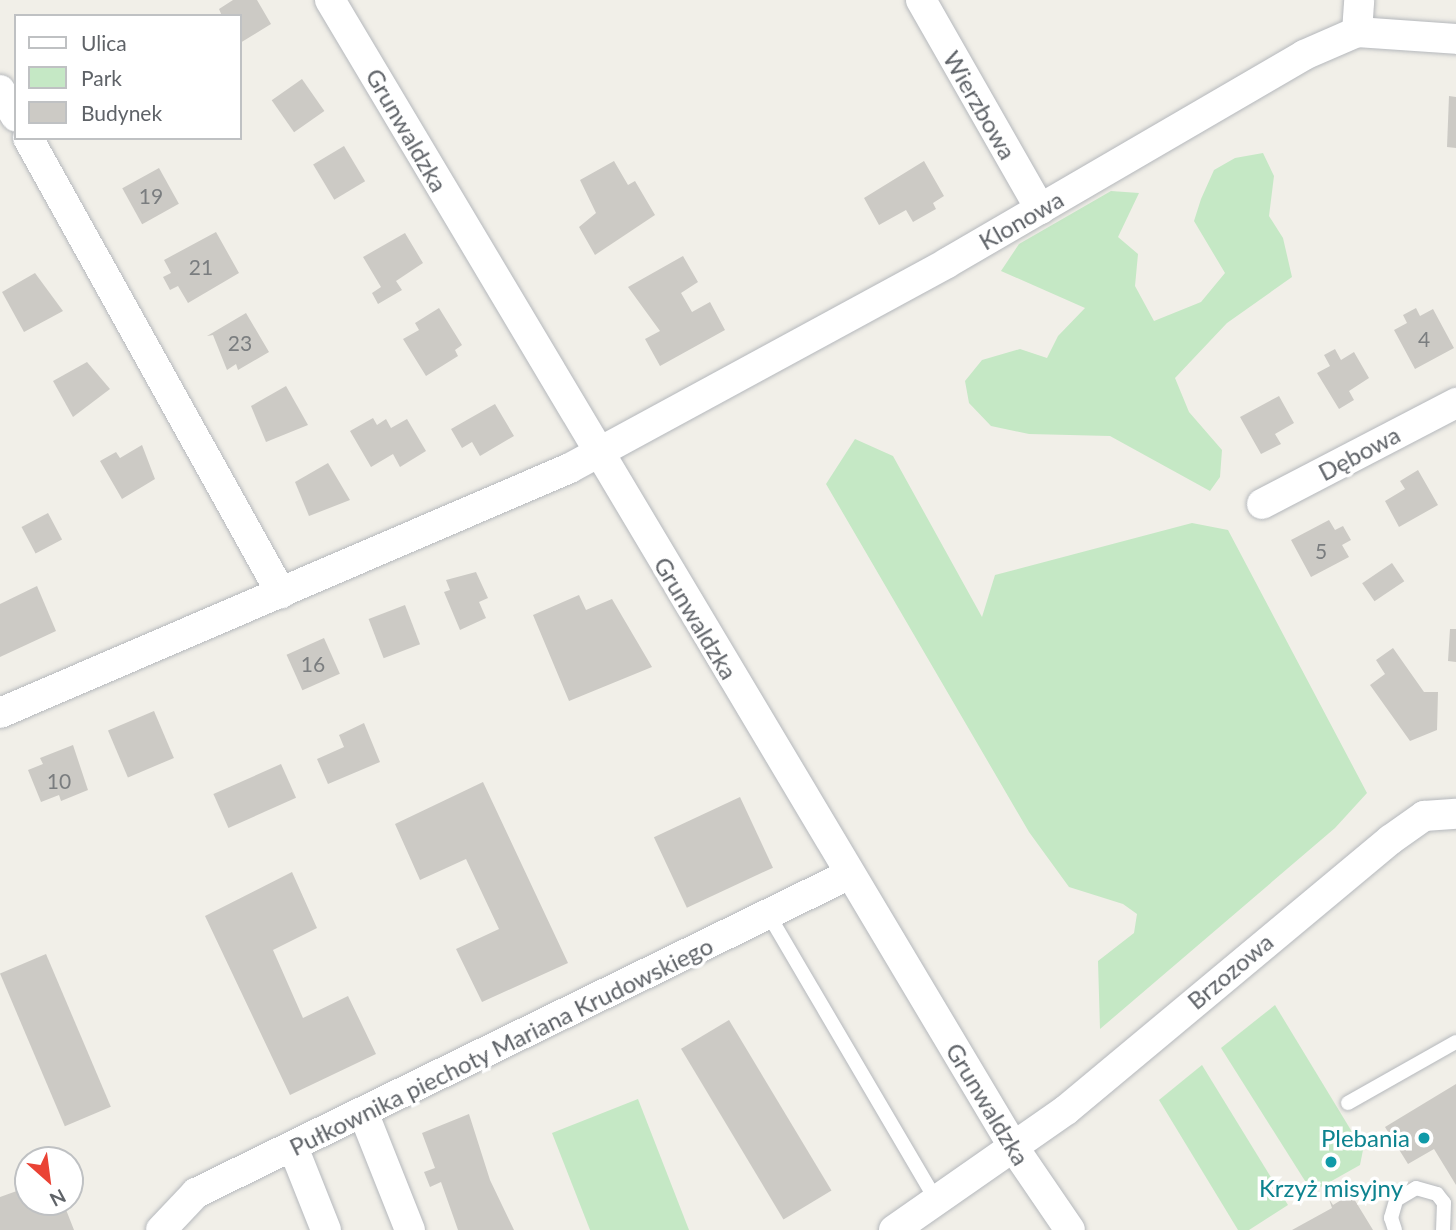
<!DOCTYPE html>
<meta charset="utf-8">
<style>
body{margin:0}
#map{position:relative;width:1456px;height:1230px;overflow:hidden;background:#f1efe8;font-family:Lato,sans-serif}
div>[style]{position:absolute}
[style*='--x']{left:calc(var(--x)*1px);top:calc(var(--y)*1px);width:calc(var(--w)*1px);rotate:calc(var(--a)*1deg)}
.green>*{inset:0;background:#c5e8c5}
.building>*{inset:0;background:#cccac5;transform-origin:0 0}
.roads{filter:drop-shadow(0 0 2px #b5b8bc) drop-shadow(0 0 2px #b5b8bc)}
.lane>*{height:14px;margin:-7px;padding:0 7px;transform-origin:7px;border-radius:7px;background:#fff}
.street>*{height:30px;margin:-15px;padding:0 15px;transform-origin:15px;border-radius:15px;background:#fff}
.dots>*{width:19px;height:19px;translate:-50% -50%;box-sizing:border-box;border:4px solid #fff;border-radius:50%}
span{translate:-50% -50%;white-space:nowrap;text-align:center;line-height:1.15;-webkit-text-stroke:7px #fff;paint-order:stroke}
.number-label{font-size:21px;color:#7a7d7f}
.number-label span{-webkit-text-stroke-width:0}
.street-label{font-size:24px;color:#5f6368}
.culture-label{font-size:24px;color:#0d838f}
.right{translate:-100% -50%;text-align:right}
.legend{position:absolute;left:14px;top:14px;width:228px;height:126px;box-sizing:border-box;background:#fff;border:2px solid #bfc1c3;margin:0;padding:9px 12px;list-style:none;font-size:21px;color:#5f6368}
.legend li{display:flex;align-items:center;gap:14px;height:35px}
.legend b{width:35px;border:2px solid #bfc1c3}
.north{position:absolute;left:14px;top:1146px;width:70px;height:70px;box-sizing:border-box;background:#fff;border:2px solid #bfc1c3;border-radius:50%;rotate:152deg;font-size:19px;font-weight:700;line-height:28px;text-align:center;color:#5f6368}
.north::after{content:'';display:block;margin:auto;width:24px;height:32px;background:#ea4335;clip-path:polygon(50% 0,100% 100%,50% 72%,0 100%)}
</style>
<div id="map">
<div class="green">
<div style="clip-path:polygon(1263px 153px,1274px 176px,1269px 216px,1283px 238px,1292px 277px,1227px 323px,1175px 378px,1189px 412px,1222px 450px,1220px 477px,1210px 491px,1110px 436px,1029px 434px,991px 426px,969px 403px,965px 381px,982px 360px,1020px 349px,1047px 358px,1058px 336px,1085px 308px,1001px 271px,1019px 244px,1111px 191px,1139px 193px,1118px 237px,1138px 254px,1135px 286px,1154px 321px,1201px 302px,1225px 273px,1194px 221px,1201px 199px,1214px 170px,1235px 158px)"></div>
<div style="clip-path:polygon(855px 439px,893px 456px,982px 617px,995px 575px,1192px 523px,1228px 530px,1367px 793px,1335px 828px,1100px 1029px,1098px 961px,1134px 933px,1137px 914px,1123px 904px,1069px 887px,1029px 832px,826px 484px)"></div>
<div style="clip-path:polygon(1275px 1005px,1363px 1150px,1360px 1165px,1312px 1192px,1221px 1048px)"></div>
<div style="clip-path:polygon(1202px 1065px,1288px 1205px,1249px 1230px,1238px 1230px,1159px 1100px)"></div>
<div style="clip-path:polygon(638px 1099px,689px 1230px,590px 1230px,552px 1133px)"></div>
</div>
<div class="building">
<div style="clip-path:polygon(233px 0,257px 0,271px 24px,240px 43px,240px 16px,222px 16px,219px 9px)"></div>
<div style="left:302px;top:79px;width:39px;height:37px;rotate:55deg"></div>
<div style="clip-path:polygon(1449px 96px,1456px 97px,1456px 148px,1447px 147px)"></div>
<div style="left:344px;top:146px;width:41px;height:36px;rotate:59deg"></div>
<div style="clip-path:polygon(614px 161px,628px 185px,635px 181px,655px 215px,595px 255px,579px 227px,596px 213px,580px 180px)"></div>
<div style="clip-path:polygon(924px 161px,944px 196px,933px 203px,936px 209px,913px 222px,906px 210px,879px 225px,864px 198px)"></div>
<div style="left:159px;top:168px;width:41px;height:42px;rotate:61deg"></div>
<div style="clip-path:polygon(216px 232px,239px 273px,188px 303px,178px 286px,170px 290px,163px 277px,171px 273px,164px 260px)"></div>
<div style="clip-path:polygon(405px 233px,423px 263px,396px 281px,402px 290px,378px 304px,372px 293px,381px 287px,363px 257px)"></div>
<div style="clip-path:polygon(683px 256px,698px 282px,681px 293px,692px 312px,710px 302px,725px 330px,660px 366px,645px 339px,660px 331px,628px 287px)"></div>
<div style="clip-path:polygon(35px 273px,63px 311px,24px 332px,2px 292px)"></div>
<div style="clip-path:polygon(439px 308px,462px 345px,455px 350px,458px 356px,426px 376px,403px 339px,419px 330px,415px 323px)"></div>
<div style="clip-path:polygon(1416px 308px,1420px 316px,1433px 309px,1454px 348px,1415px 369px,1394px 330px,1407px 323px,1403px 315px)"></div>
<div style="clip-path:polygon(246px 313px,269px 352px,238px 370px,236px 364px,227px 370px,213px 335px,207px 336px)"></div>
<div style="clip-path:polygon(1335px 349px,1341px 360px,1354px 352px,1369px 378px,1349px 391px,1354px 400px,1339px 409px,1317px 373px,1330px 366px,1324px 355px)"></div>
<div style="clip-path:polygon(87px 362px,110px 389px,73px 417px,53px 381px)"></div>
<div style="clip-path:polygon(286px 386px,308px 425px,266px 442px,251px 406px)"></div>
<div style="clip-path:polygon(1279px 396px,1294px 423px,1275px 434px,1281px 444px,1261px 454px,1240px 417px)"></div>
<div style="clip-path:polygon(495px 404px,514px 436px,480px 456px,472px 442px,462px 448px,451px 429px)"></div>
<div style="clip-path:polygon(373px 418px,377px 425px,386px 419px,391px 428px,407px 419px,426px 451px,400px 467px,393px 454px,371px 467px,350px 431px)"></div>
<div style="clip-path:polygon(142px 445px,155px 479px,122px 499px,100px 461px,116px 452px,120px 458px)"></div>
<div style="clip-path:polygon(328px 463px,350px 500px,309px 516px,295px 482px)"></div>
<div style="clip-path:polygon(1418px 470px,1438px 505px,1399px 527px,1385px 501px,1405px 489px,1400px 481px)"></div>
<div style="left:48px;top:513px;width:30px;height:30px;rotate:62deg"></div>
<div style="clip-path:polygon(1329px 520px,1335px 530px,1343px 526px,1351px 540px,1342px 545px,1349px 557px,1311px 577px,1291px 540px)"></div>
<div style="left:1392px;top:563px;width:22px;height:36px;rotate:56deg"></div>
<div style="clip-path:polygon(476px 572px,488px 598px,479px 602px,486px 618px,460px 630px,444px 592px,450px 590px,446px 580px)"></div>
<div style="clip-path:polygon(37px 586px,56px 631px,0 657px,0 604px)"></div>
<div style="clip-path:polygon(579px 595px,586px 610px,612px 599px,652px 667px,569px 701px,533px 615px)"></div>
<div style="left:405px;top:605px;width:42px;height:39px;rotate:69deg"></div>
<div style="clip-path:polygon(1450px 629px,1456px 629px,1456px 662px,1448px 661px)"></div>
<div style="left:324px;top:638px;width:39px;height:41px;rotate:66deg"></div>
<div style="clip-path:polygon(1393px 648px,1424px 692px,1438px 692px,1437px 730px,1410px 741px,1370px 685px,1385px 674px,1376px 660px)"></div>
<div style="left:154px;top:711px;width:51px;height:50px;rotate:67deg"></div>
<div style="clip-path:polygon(364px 723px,380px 762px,328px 784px,317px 759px,344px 747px,339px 735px)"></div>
<div style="clip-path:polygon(73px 745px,88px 790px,61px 801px,59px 795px,41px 802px,28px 770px,43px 764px,40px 758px)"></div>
<div style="left:281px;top:764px;width:37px;height:74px;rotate:66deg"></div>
<div style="clip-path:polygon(483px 782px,568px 963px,482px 1002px,456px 949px,499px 929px,466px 859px,420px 880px,395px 824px)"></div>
<div style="left:740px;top:797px;width:78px;height:95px;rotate:65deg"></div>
<div style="clip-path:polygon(292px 872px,317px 928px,273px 950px,303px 1018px,348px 996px,376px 1054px,290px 1095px,205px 916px)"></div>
<div style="left:46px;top:954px;width:166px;height:50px;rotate:67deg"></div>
<div style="left:729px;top:1020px;width:199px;height:56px;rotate:59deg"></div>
<div style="clip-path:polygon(1456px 1084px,1456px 1185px,1434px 1149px,1408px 1164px,1385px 1127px)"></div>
<div style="clip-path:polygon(469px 1114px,490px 1180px,514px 1230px,458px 1230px,441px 1182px,430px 1187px,424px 1172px,435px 1168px,422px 1133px)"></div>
<div style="clip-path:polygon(28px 1187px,28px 1202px,63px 1202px,74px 1230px,0 1230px,0 1197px)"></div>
<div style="clip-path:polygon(1351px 1194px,1373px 1230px,1292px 1230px,1332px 1208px,1329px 1199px,1333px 1205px)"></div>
</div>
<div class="roads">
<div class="lane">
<div style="--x:770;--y:917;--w:330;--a:59.6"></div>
<div style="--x:1348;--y:1103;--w:124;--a:-29.5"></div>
<div style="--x:1395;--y:1230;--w:13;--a:-108"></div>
<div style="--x:1391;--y:1218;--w:19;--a:-74"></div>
<div style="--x:1396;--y:1200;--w:23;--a:-31"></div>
<div style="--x:1416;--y:1188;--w:22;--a:16"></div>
<div style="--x:1437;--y:1194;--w:11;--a:52"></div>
<div style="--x:1444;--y:1203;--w:27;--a:92"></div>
</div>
<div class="street">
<div style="--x:330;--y:0;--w:1336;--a:59.21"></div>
<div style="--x:1014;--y:1148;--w:99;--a:55.7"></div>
<div style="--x:921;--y:0;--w:241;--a:60.3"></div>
<div style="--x:1357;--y:32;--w:32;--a:-86"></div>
<div style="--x:0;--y:90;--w:31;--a:59"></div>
<div style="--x:28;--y:138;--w:521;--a:60.92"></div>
<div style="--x:1262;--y:504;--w:219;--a:-27.5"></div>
<div style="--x:0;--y:713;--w:620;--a:-23.26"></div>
<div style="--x:570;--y:468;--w:429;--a:-28.5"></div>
<div style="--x:947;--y:263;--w:413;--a:-30.2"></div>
<div style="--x:1304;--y:55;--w:58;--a:-23.5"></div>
<div style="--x:1357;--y:32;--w:99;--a:4"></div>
<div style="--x:363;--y:1112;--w:127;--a:68.3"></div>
<div style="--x:293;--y:1147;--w:89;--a:68.3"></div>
<div style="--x:161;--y:1230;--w:51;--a:-46.6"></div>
<div style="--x:196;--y:1193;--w:728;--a:-26"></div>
<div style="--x:894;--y:1230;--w:210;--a:-34.9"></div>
<div style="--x:1066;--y:1110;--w:422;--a:-39.8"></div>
<div style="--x:1390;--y:840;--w:42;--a:-35.2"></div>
<div style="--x:1424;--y:816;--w:32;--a:-4"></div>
</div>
</div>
<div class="dots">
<div style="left:1424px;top:1138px;background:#0f9aa8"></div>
<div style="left:1331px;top:1162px;background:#0f9aa8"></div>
</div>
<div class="number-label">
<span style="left:151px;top:196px">19</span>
<span style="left:201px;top:267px">21</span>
<span style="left:1424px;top:339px">4</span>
<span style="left:240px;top:343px">23</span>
<span style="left:1321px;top:551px">5</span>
<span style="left:313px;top:664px">16</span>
<span style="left:59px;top:781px">10</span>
</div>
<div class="street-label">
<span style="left:980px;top:105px;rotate:60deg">Wierzbowa</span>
<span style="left:407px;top:130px;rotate:60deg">Grunwaldzka</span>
<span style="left:1021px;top:220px;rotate:-30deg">Klonowa</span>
<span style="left:1359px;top:453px;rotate:-28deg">Dębowa</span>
<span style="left:696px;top:618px;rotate:59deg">Grunwaldzka</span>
<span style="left:1230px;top:971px;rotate:-40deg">Brzozowa</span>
<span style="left:501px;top:1046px;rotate:-26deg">Pułkownika piechoty Mariana Krudowskiego</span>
<span style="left:988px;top:1104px;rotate:59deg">Grunwaldzka</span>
</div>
<div class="culture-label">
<span class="right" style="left:1410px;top:1138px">Plebania</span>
<span style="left:1331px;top:1188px">Krzyż misyjny</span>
</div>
<ul class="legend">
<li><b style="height:9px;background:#fff"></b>Ulica</li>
<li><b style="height:19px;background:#c5e8c5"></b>Park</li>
<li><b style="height:19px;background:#cccac5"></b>Budynek</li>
</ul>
<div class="north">N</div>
</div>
